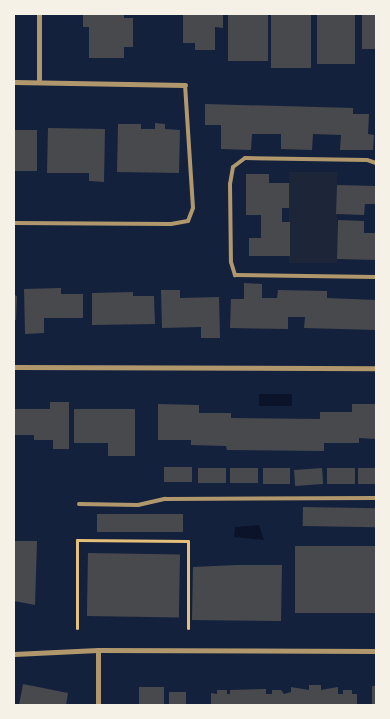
<!DOCTYPE html>
<style>
body{margin:0}
#map{position:relative;width:390px;height:719px;overflow:hidden;background:#14213d;font-family:Georgia,serif}
div>[style]{position:absolute}
[style*='--x']{left:calc(var(--x)*1px);top:calc(var(--y)*1px);width:calc(var(--w)*1px);rotate:calc(var(--a)*1deg)}
.green>*{inset:0;background:#1d2539;transform-origin:0 0}
.water>*{inset:0;background:#0b132b;transform-origin:0 0}
.building>*{inset:0;background:#48494c;transform-origin:0 0}
.path>*{height:3px;margin:-1.5px;padding:0 1.5px;transform-origin:1.5px;border-radius:1.5px;background:#e5c07b}
.service>*{height:4px;margin:-2px;padding:0 2px;transform-origin:2px;border-radius:2px;background:#b1986c}
.minor>*{height:5px;margin:-2.5px;padding:0 2.5px;transform-origin:2.5px;border-radius:2.5px;background:#b1986c}
span{translate:-50% -50%;white-space:nowrap;text-align:center;line-height:1.15;-webkit-text-stroke:4.5px #f6f1e7;paint-order:stroke}
.frame{position:absolute;inset:0;border:15px solid #f6f1e7;pointer-events:none}
</style>
<div id="map">
<div class="green">
<div style="left:289px;top:172px;width:48px;height:91px"></div>
</div>
<div class="water">
<div style="left:259px;top:394px;width:33px;height:12px"></div>
<div style="clip-path:polygon(259px 525px,264px 540px,234px 537px,235px 527px)"></div>
</div>
<div class="building">
<div style="clip-path:polygon(83px 14px,124px 14px,124px 18px,133px 18px,133px 47px,124px 47px,124px 58px,89px 58px,89px 27px,83px 27px)"></div>
<div style="clip-path:polygon(183px 14px,223px 14px,223px 28px,215px 27px,215px 50px,195px 50px,195px 43px,183px 43px)"></div>
<div style="left:228px;top:14px;width:40px;height:47px"></div>
<div style="left:271px;top:14px;width:40px;height:54px"></div>
<div style="left:317px;top:14px;width:38px;height:50px"></div>
<div style="left:362px;top:14px;width:14px;height:35px"></div>
<div style="clip-path:polygon(205px 104px,353px 108px,353px 114px,369px 114px,368px 134px,374px 135px,373px 150px,340px 150px,341px 135px,313px 134px,312px 150px,281px 149px,281px 134px,252px 134px,251px 150px,221px 149px,221px 125px,205px 125px)"></div>
<div style="clip-path:polygon(155px 123px,165px 124px,165px 129px,180px 130px,179px 173px,117px 172px,118px 124px,141px 124px,141px 129px,155px 129px)"></div>
<div style="clip-path:polygon(48px 128px,105px 129px,104px 182px,89px 181px,89px 173px,47px 173px)"></div>
<div style="left:14px;top:130px;width:23px;height:41px"></div>
<div style="clip-path:polygon(246px 174px,269px 174px,269px 183px,289px 183px,289px 208px,282px 208px,282px 222px,290px 222px,290px 256px,249px 256px,249px 238px,261px 238px,261px 215px,246px 215px)"></div>
<div style="clip-path:polygon(337px 185px,376px 186px,376px 204px,365px 204px,364px 215px,336px 214px)"></div>
<div style="clip-path:polygon(338px 220px,364px 221px,364px 233px,376px 233px,376px 260px,337px 259px)"></div>
<div style="clip-path:polygon(244px 283px,262px 284px,262px 298px,277px 298px,278px 290px,327px 291px,327px 298px,376px 300px,376px 330px,304px 328px,305px 317px,288px 317px,288px 329px,230px 328px,231px 299px,244px 299px)"></div>
<div style="clip-path:polygon(61px 288px,61px 294px,83px 294px,83px 318px,44px 318px,44px 333px,25px 334px,24px 289px)"></div>
<div style="clip-path:polygon(161px 290px,180px 290px,180px 298px,219px 297px,220px 338px,201px 338px,201px 327px,162px 328px)"></div>
<div style="clip-path:polygon(133px 292px,133px 296px,154px 296px,155px 324px,92px 325px,92px 293px)"></div>
<div style="clip-path:polygon(14px 295px,17px 296px,16px 320px,14px 320px)"></div>
<div style="clip-path:polygon(50px 402px,69px 402px,69px 449px,53px 449px,53px 440px,34px 440px,34px 435px,14px 435px,14px 409px,50px 409px)"></div>
<div style="clip-path:polygon(158px 404px,199px 405px,199px 413px,231px 413px,231px 418px,320px 419px,320px 412px,352px 412px,352px 404px,376px 404px,376px 439px,359px 438px,359px 443px,324px 443px,324px 451px,227px 450px,226px 446px,191px 445px,191px 440px,158px 440px)"></div>
<div style="clip-path:polygon(74px 409px,135px 409px,135px 456px,108px 456px,108px 443px,74px 443px)"></div>
<div style="left:164px;top:467px;width:28px;height:15px"></div>
<div style="left:198px;top:468px;width:28px;height:15px"></div>
<div style="left:230px;top:468px;width:28px;height:15px"></div>
<div style="left:290px;top:468px;width:16px;height:27px;rotate:90deg"></div>
<div style="left:322px;top:468px;width:16px;height:28px;rotate:86deg"></div>
<div style="left:327px;top:468px;width:28px;height:16px"></div>
<div style="left:358px;top:468px;width:18px;height:16px"></div>
<div style="left:303px;top:507px;width:73px;height:19px;rotate:1deg"></div>
<div style="left:97px;top:514px;width:86px;height:18px"></div>
<div style="clip-path:polygon(14px 541px,37px 541px,35px 605px,14px 601px)"></div>
<div style="left:376px;top:546px;width:67px;height:81px;rotate:90deg"></div>
<div style="left:88px;top:553px;width:92px;height:63px;rotate:1deg"></div>
<div style="clip-path:polygon(236px 565px,282px 565px,281px 621px,192px 620px,193px 567px)"></div>
<div style="clip-path:polygon(23px 684px,68px 693px,66px 705px,19px 705px)"></div>
<div style="clip-path:polygon(309px 685px,321px 685px,321px 690px,338px 687px,338px 694px,343px 694px,343px 690px,352px 690px,352px 694px,357px 694px,357px 705px,211px 705px,211px 693px,217px 694px,217px 690px,227px 690px,227px 694px,230px 694px,230px 690px,266px 689px,266px 694px,272px 694px,272px 690px,281px 690px,284px 694px,291px 692px,291px 687px,309px 690px)"></div>
<div style="left:372px;top:686px;width:4px;height:19px"></div>
<div style="left:139px;top:687px;width:25px;height:18px"></div>
<div style="left:169px;top:692px;width:17px;height:13px"></div>
</div>
<div class="path">
<div style="--x:77;--y:628;--w:88;--a:-90"></div>
<div style="--x:77;--y:540;--w:111;--a:0.5"></div>
<div style="--x:188;--y:541;--w:87;--a:90"></div>
</div>
<div class="service">
<div style="--x:376;--y:163;--w:9;--a:-162"></div>
<div style="--x:367;--y:160;--w:122;--a:-179.1"></div>
<div style="--x:245;--y:158;--w:15;--a:143"></div>
<div style="--x:233;--y:167;--w:17;--a:100"></div>
<div style="--x:230;--y:184;--w:78;--a:89.3"></div>
<div style="--x:231;--y:262;--w:14;--a:73"></div>
<div style="--x:235;--y:275;--w:141;--a:0.8"></div>
<div style="--x:14;--y:223;--w:157;--a:0.4"></div>
<div style="--x:171;--y:224;--w:17;--a:-10"></div>
<div style="--x:188;--y:221;--w:14;--a:-69"></div>
<div style="--x:193;--y:208;--w:123;--a:-93.7"></div>
<div style="--x:79;--y:504;--w:59;--a:1"></div>
<div style="--x:138;--y:505;--w:28;--a:-13"></div>
<div style="--x:165;--y:499;--w:211;--a:-0.3"></div>
</div>
<div class="minor">
<div style="--x:14;--y:82;--w:171;--a:1"></div>
<div style="--x:39;--y:82;--w:68;--a:-90"></div>
<div style="--x:14;--y:367;--w:362;--a:0.2"></div>
<div style="--x:98;--y:650;--w:55;--a:90"></div>
<div style="--x:14;--y:654;--w:84;--a:-2.7"></div>
<div style="--x:98;--y:650;--w:278;--a:0.2"></div>
</div>
<div class="frame"></div>
</div>
